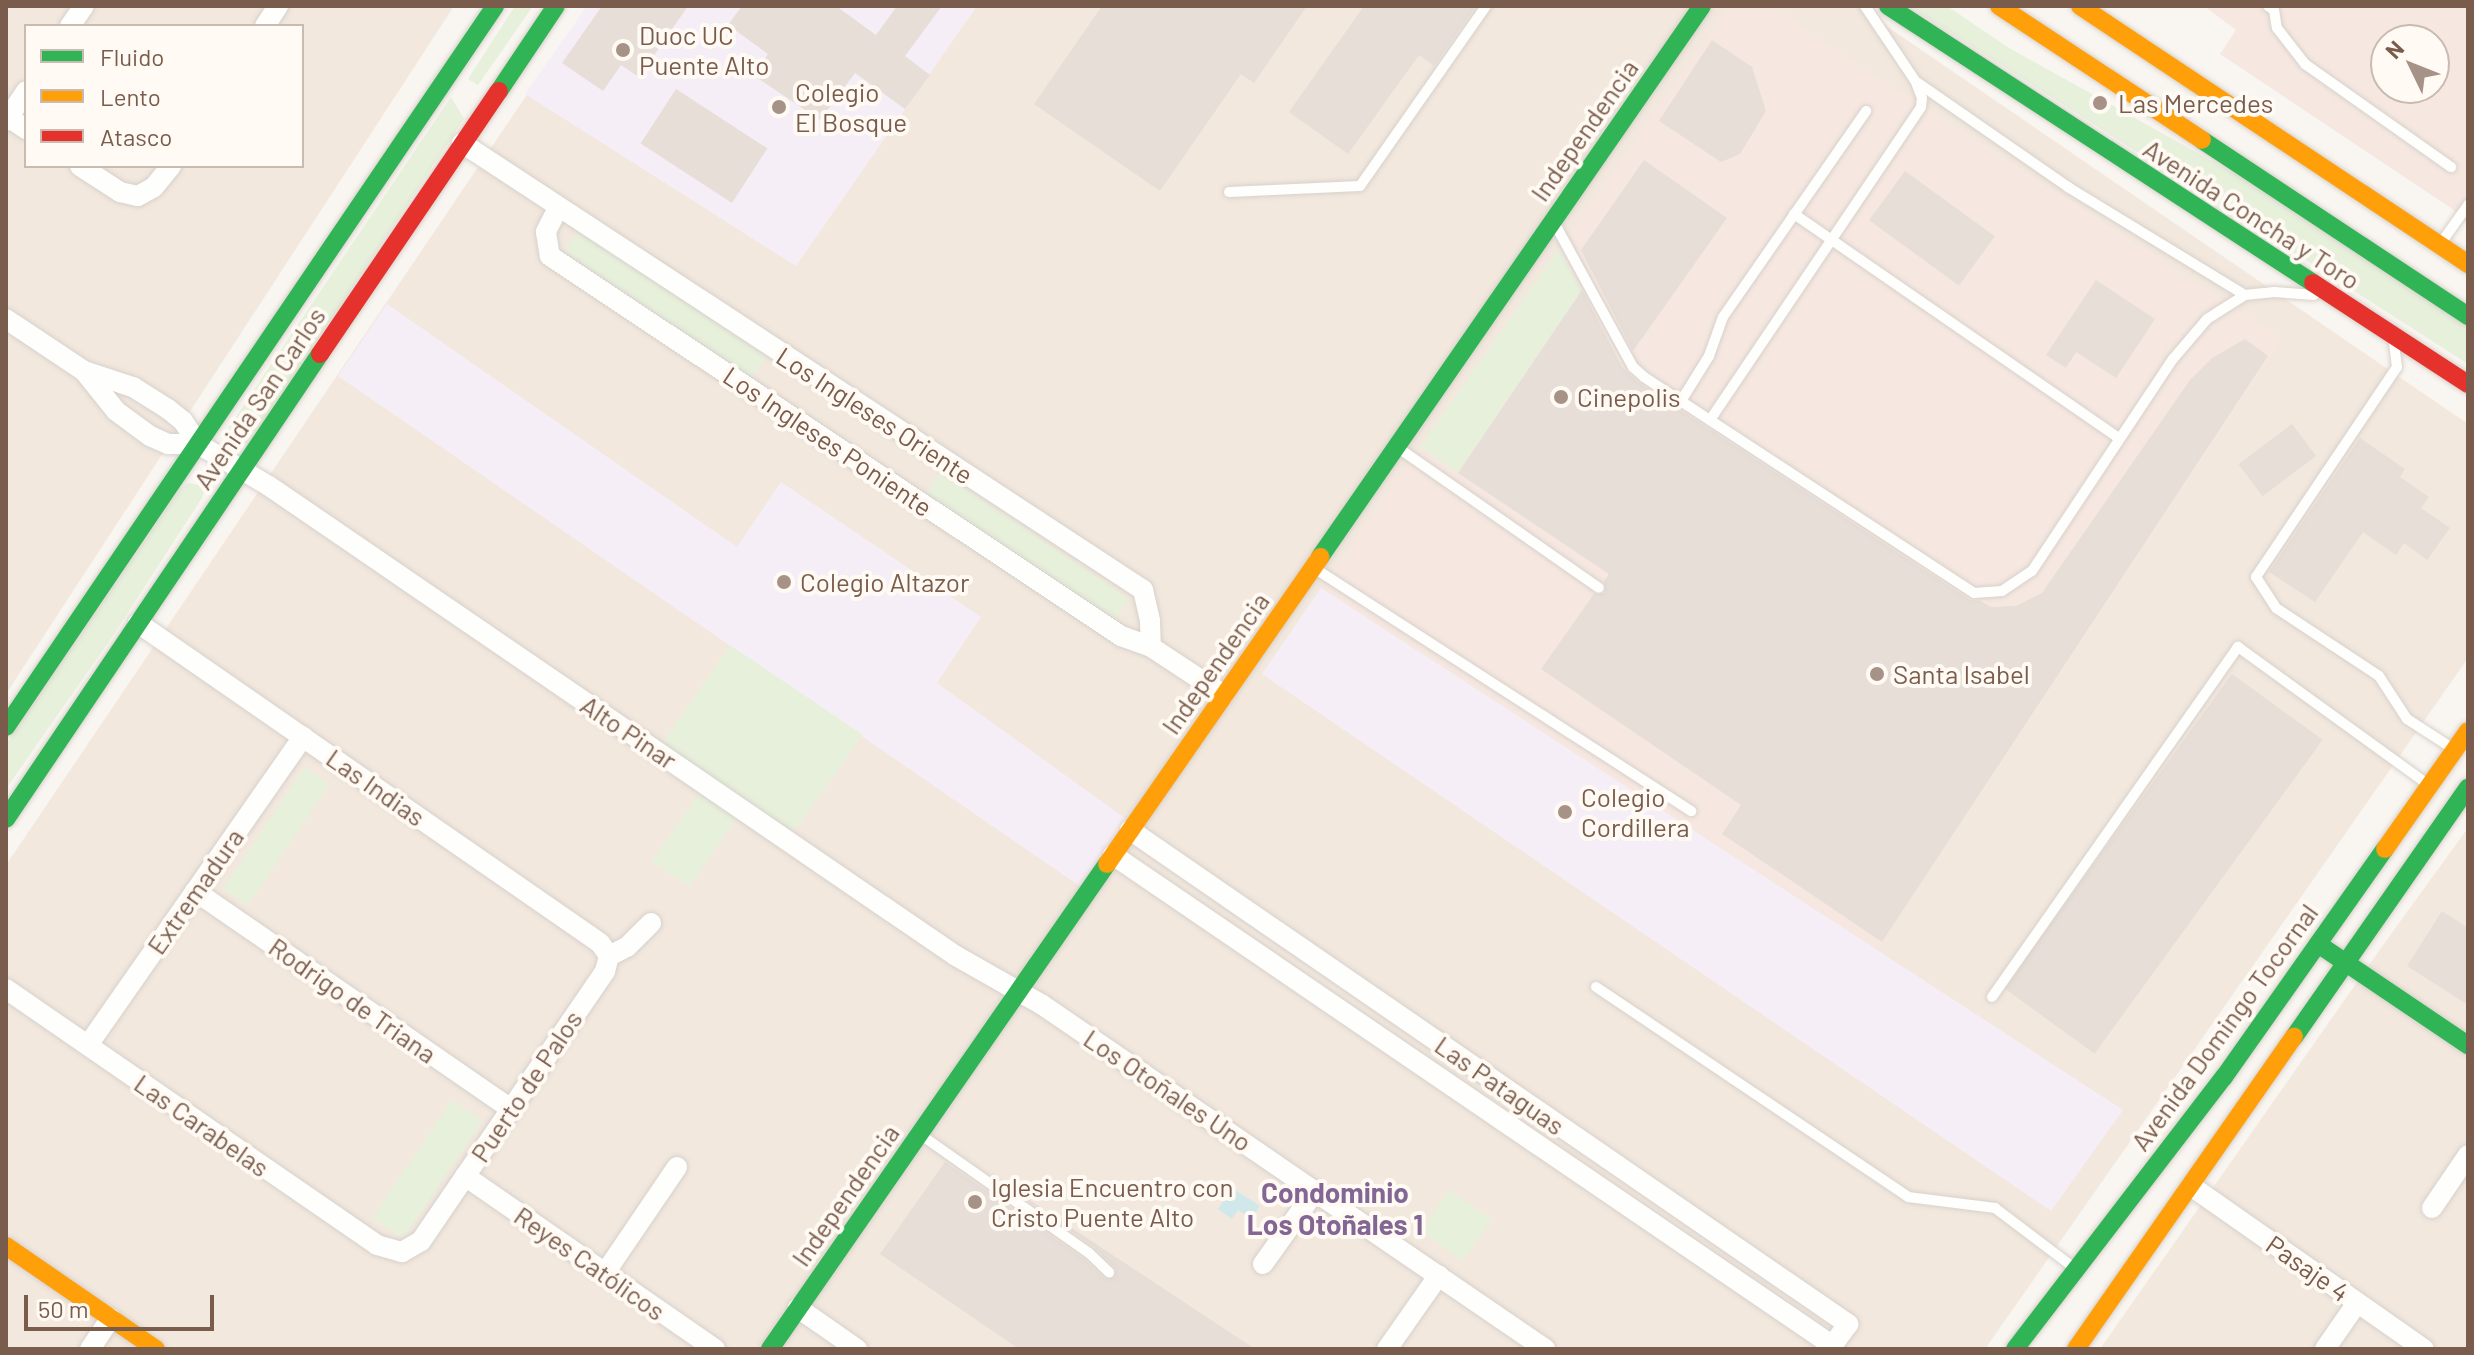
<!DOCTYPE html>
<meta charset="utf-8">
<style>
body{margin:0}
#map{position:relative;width:2474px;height:1355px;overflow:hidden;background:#f9f5f0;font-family:Barlow,sans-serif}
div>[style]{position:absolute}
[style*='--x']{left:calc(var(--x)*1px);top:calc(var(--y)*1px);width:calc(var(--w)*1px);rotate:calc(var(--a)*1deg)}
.residential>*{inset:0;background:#f2e8de}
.commercial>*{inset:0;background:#f6e8e1}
.education>*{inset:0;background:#f6eef6}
.green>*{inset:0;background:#e7f0db;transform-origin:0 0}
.water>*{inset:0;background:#d0e8ea}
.building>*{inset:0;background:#e6ded7;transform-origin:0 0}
.roads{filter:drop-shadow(0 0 2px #d7d1cb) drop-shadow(0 0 2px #d7d1cb)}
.lane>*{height:10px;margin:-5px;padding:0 5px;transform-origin:5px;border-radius:5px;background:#fefefd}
.street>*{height:20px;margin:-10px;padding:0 10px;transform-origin:10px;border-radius:10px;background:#fefefd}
.fast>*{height:18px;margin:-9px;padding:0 9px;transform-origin:9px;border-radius:9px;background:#30b455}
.slow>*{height:18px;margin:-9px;padding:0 9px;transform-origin:9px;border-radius:9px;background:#ff9f0a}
.jam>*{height:18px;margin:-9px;padding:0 9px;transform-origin:9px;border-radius:9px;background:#e5322d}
.dots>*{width:22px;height:22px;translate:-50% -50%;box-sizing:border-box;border:4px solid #fffaf3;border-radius:50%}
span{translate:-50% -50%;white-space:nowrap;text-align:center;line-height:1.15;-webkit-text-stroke:8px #fffaf3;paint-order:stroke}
.poi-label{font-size:26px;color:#7a5c4d}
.left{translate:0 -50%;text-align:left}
.street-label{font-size:26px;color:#7a5c4d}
.neighbourhood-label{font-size:28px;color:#846695;font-weight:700}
.frame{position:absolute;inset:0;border:8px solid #7a5c4d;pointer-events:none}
.legend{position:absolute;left:24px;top:24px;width:280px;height:144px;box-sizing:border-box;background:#fffaf3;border:2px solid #cabbb1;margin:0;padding:10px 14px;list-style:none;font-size:24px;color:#7a5c4d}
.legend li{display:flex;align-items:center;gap:16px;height:40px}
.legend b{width:40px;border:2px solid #cabbb1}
.north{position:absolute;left:2370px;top:24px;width:80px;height:80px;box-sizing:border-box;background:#fffaf3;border:2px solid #cabbb1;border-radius:50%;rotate:313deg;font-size:22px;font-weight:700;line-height:32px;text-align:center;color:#7a5c4d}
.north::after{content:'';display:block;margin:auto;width:28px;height:36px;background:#a69286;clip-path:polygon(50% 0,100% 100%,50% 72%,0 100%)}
.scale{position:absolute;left:24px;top:1295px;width:190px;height:36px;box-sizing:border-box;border:4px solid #7a5c4d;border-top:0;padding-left:10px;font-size:24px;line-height:28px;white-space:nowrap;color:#7a5c4d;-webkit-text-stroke:6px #fffaf3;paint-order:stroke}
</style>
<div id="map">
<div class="residential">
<div style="clip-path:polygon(evenodd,6px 6px,454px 6px,6px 694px,6px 6px,26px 26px,302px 26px,302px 166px,26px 166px,26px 26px)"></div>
<div style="clip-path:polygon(587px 6px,1857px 6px,2468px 424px,2468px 658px,1985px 1349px,6px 1349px,6px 865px)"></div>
<div style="clip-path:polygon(2468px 828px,2468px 1349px,2100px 1349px,2381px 948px)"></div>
</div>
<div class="commercial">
<div style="clip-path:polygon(1729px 6px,1776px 6px,1826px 43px,2282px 338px,1877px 950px,1321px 588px)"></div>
<div style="clip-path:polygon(evenodd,2204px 6px,2468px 6px,2468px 225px,2451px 208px,2220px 54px,2236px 30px,2204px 6px,2386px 40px,2434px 40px,2434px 88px,2386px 88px,2386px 40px)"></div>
</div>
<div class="education">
<div style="clip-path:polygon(587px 6px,977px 6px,796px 266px,525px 94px)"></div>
<div style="clip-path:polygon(387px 304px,737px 547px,781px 482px,981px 617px,937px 683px,1129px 821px,1081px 887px,338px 376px)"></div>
<div style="clip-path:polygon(1321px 588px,2123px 1110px,2051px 1211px,1262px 674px)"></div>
</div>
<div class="green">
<div style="clip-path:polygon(515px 6px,533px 6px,478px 85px,468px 79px)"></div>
<div style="clip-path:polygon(1909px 6px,1947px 6px,2009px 48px,2266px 191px,2468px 327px,2468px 364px)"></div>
<div style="clip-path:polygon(451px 97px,464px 119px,249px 443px,239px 447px,228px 435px,229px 427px)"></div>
<div style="left:579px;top:230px;width:226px;height:26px;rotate:34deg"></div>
<div style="clip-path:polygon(1559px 249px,1582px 290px,1458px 473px,1420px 447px)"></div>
<div style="left:941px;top:472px;width:227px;height:26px;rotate:34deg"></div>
<div style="clip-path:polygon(189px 483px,199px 485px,204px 492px,202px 498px,114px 634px,6px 789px,6px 744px,181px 488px)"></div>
<div style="clip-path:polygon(730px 645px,863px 735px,793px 833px,748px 802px,689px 887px,651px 861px,711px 778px,662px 744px)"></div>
<div style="left:305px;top:767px;width:30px;height:147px;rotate:34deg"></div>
<div style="left:452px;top:1100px;width:37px;height:142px;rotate:34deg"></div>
<div style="left:1450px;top:1190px;width:52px;height:50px;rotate:36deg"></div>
</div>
<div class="water">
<div style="clip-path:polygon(1232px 1188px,1260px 1206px,1251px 1219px,1238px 1210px,1232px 1219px,1218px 1209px)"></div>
</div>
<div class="building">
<div style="clip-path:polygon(602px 6px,688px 6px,639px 77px,621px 65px,603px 91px,562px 63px)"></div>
<div style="clip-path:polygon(742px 6px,836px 6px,876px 35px,897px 6px,942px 6px,905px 56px,930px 75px,905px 109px,855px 73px,820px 120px,753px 75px,768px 54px,728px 25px)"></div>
<div style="clip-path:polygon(1102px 6px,1307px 6px,1254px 83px,1241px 74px,1160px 191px,1034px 104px)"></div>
<div style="clip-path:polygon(1364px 6px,1476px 6px,1434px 66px,1419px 55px,1348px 154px,1289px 112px)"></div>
<div style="clip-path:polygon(1712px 40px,1752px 67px,1766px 111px,1740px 154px,1721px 162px,1659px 121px)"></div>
<div style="left:676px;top:89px;width:109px;height:65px;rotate:33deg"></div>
<div style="clip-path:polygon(1644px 160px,1727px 218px,1633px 351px,1581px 250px)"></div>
<div style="left:1905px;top:171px;width:111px;height:61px;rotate:36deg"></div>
<div style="clip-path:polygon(2096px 280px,2155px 319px,2116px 378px,2076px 352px,2066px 368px,2046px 355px)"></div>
<div style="clip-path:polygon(1582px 290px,1622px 367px,1639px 383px,1970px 600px,1980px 601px,1991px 607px,2016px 606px,2042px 593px,2190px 380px,2212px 358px,2245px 339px,2268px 356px,1882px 942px,1722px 834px,1741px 805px,1541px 669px,1594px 594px,1605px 593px,1604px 581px,1609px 574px,1458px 473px)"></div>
<div style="left:2292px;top:424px;width:40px;height:67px;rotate:53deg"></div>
<div style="clip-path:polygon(2360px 438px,2405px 469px,2400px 477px,2429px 497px,2421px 508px,2450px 528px,2427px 560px,2404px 543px,2396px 555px,2363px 532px,2315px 602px,2269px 572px)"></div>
<div style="left:2232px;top:674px;width:112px;height:388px;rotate:36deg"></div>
<div style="clip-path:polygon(2442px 911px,2468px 928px,2468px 1005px,2407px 966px)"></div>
<div style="clip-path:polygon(945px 1162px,1084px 1259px,1104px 1278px,1114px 1278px,1116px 1269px,1094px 1247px,987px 1172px,1255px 1349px,1019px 1349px,880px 1254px)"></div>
</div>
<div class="roads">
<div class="lane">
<div style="--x:2268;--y:6;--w:7;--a:34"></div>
<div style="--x:2274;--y:10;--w:18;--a:81"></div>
<div style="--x:2277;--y:28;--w:46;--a:52.1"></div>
<div style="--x:2305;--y:64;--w:179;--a:35.2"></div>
<div style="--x:1918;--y:83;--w:183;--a:34.7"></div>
<div style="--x:2068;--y:187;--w:207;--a:31.4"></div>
<div style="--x:1229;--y:192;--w:131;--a:-2.6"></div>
<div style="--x:1360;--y:186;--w:220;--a:-55"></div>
<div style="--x:1794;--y:214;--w:395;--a:34.6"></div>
<div style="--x:1556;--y:226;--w:161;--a:61.4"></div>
<div style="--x:1633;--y:367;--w:15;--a:42"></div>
<div style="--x:1644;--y:377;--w:394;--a:33.2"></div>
<div style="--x:1974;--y:593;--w:28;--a:-4"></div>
<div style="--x:2002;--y:591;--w:36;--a:-34"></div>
<div style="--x:2032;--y:571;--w:255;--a:-56.4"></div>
<div style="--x:2173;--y:359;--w:52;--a:-49.6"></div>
<div style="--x:2207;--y:319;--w:45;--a:-32.3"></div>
<div style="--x:2245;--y:295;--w:29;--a:-6"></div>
<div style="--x:2274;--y:292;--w:40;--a:4.3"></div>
<div style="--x:2441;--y:243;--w:47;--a:-54.6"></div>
<div style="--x:2394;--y:343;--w:24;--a:83"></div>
<div style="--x:2397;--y:367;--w:253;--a:123.9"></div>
<div style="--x:2256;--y:577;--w:37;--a:57"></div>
<div style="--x:2276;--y:608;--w:123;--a:33.4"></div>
<div style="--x:2379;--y:676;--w:51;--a:56.9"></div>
<div style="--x:2407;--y:719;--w:54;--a:32.8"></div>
<div style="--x:1681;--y:401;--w:53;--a:-58.1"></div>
<div style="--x:1709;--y:356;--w:41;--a:-70.3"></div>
<div style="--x:1723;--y:317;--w:251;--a:-55.2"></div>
<div style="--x:1710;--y:420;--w:377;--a:-56"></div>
<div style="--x:1921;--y:107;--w:9;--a:-84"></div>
<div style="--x:1922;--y:98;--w:17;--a:-111"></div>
<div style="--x:1916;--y:82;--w:92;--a:-123.9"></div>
<div style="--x:1397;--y:447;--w:246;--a:34.9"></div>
<div style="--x:1314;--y:568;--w:449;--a:32.8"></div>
<div style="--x:1596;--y:987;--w:376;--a:33.9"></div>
<div style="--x:1908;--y:1197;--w:88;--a:7.2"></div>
<div style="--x:1995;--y:1208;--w:98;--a:37.1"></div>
<div style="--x:1992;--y:997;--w:428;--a:-54.9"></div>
<div style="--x:2238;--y:647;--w:233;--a:35.9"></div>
<div style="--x:921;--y:1135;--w:205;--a:35.1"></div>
<div style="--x:1089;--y:1253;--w:28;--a:44"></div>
</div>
<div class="street">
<div style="--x:70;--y:26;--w:24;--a:-55"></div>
<div style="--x:265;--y:26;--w:24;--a:-57"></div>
<div style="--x:8;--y:117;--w:22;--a:34"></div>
<div style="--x:6;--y:121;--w:36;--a:-56"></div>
<div style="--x:462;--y:143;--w:815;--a:33.28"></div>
<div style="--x:1143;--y:590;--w:32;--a:77"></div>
<div style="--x:1150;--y:621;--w:26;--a:88"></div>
<div style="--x:80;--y:166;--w:48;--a:33"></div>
<div style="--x:120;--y:192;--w:18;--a:13"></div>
<div style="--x:138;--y:196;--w:18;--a:-29"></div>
<div style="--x:154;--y:187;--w:27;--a:-51"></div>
<div style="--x:558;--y:208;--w:27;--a:117"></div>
<div style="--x:546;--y:232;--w:24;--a:81"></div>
<div style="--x:550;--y:256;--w:686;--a:33.64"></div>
<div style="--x:1121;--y:636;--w:32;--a:20"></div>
<div style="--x:1151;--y:647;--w:87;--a:33.3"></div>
<div style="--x:6;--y:319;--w:94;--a:33.7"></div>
<div style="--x:84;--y:371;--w:52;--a:18.1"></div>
<div style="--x:133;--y:387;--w:41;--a:32.2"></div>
<div style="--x:168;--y:409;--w:19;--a:39"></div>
<div style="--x:183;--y:421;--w:27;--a:57"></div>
<div style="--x:198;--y:444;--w:82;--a:30.6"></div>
<div style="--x:269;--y:486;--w:832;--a:34.38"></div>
<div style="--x:956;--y:956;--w:98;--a:29.5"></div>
<div style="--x:1041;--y:1004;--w:611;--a:34.39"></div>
<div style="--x:84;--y:371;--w:51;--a:51.3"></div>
<div style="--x:116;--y:411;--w:42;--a:36.3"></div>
<div style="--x:150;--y:436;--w:20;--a:24"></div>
<div style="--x:168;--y:444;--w:30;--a:0"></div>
<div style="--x:138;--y:623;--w:562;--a:34.71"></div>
<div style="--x:600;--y:943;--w:16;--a:55"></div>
<div style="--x:1130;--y:830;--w:872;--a:34.53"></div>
<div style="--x:1848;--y:1324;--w:31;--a:126"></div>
<div style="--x:1113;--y:855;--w:871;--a:34.29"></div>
<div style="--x:195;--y:891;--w:384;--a:34.6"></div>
<div style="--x:609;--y:956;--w:20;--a:-27"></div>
<div style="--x:627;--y:947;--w:34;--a:-45"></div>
<div style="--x:6;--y:989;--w:451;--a:34.6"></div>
<div style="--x:377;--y:1245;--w:26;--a:16"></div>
<div style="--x:402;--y:1252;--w:22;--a:-30"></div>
<div style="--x:421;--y:1241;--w:327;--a:-55.7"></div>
<div style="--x:605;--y:971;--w:16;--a:-75"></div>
<div style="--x:88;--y:1045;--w:376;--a:-55.1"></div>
<div style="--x:465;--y:1176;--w:304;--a:34.7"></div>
<div style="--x:2191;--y:1186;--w:284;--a:35"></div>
<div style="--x:2432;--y:1208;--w:64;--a:-55.8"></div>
<div style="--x:1263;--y:1264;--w:90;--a:-54.5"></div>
<div style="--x:605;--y:1273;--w:128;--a:-55.8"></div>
<div style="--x:798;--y:1308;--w:72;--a:34.8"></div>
<div style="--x:90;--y:1349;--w:37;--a:-56"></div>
<div style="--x:1387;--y:1349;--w:90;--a:-54.9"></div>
<div style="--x:2325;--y:1349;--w:56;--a:-55.2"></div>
</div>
<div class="fast">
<div style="--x:1888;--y:6;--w:507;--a:33.09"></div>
<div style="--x:499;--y:91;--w:102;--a:-56.2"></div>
<div style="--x:2202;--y:140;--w:319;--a:33.5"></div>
<div style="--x:1320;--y:557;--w:670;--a:-55.27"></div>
<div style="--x:6;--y:727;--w:871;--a:-55.85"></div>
<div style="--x:6;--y:819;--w:561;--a:-55.97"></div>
<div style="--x:2318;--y:944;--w:181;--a:34"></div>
<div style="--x:2294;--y:1037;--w:304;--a:-55.1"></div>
<div style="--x:770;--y:1349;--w:591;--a:-55.21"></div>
<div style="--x:2015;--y:1349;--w:343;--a:-52.5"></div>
<div style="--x:2224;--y:1077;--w:279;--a:-54.8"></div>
</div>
<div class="slow">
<div style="--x:1999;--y:6;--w:243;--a:33.4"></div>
<div style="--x:2080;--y:6;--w:466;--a:33.6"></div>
<div style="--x:2385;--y:849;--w:144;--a:-54.9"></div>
<div style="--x:1107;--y:864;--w:374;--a:-55.2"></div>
<div style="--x:6;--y:1246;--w:182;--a:34.5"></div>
<div style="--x:2076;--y:1349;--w:381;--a:-55.1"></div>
</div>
<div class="jam">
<div style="--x:2313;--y:283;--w:185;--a:33.1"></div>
<div style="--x:320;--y:354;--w:318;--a:-55.8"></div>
</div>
</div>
<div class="dots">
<div style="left:623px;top:50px;background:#a69286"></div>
<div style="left:2100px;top:103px;background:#a69286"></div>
<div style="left:779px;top:107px;background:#a69286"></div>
<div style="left:1561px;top:397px;background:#a69286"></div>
<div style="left:784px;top:582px;background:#a69286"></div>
<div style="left:1877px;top:674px;background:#a69286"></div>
<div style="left:1565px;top:812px;background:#a69286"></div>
<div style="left:975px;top:1202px;background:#a69286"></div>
</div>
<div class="poi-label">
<span class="left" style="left:639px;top:50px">Duoc UC<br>Puente Alto</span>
<span class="left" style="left:795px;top:107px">Colegio<br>El Bosque</span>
<span class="left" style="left:2118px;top:103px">Las Mercedes</span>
<span class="left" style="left:1577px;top:397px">Cinepolis</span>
<span class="left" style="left:800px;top:582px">Colegio Altazor</span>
<span class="left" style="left:1893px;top:674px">Santa Isabel</span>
<span class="left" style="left:1581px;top:812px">Colegio<br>Cordillera</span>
<span class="left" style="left:991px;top:1202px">Iglesia Encuentro con<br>Cristo Puente Alto</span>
</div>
<div class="street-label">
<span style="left:1584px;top:130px;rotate:-55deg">Independencia</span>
<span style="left:2252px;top:214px;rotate:33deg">Avenida Concha y Toro</span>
<span style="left:259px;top:398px;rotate:-56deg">Avenida San Carlos</span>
<span style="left:875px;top:415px;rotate:33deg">Los Ingleses Oriente</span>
<span style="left:828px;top:441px;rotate:34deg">Los Ingleses Poniente</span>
<span style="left:1215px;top:663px;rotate:-55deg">Independencia</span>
<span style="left:629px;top:732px;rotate:34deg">Alto Pinar</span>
<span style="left:376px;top:787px;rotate:35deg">Las Indias</span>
<span style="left:195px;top:891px;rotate:-55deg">Extremadura</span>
<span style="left:353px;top:1000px;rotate:35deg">Rodrigo de Triana</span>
<span style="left:2224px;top:1027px;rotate:-54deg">Avenida Domingo Tocornal</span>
<span style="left:1500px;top:1085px;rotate:35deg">Las Pataguas</span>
<span style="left:526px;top:1086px;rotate:-56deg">Puerto de Palos</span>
<span style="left:1168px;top:1090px;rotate:34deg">Los Otoñales Uno</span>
<span style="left:202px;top:1125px;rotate:35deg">Las Carabelas</span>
<span style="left:845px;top:1195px;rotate:-55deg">Independencia</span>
<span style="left:590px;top:1263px;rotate:35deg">Reyes Católicos</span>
<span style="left:2308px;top:1268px;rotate:35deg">Pasaje 4</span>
</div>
<div class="neighbourhood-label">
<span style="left:1335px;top:1208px">Condominio<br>Los Otoñales 1</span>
</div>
<div class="frame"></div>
<ul class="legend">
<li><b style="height:10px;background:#30b455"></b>Fluido</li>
<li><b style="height:10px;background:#ff9f0a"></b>Lento</li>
<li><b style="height:10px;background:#e5322d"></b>Atasco</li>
</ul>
<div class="north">N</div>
<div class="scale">50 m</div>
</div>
